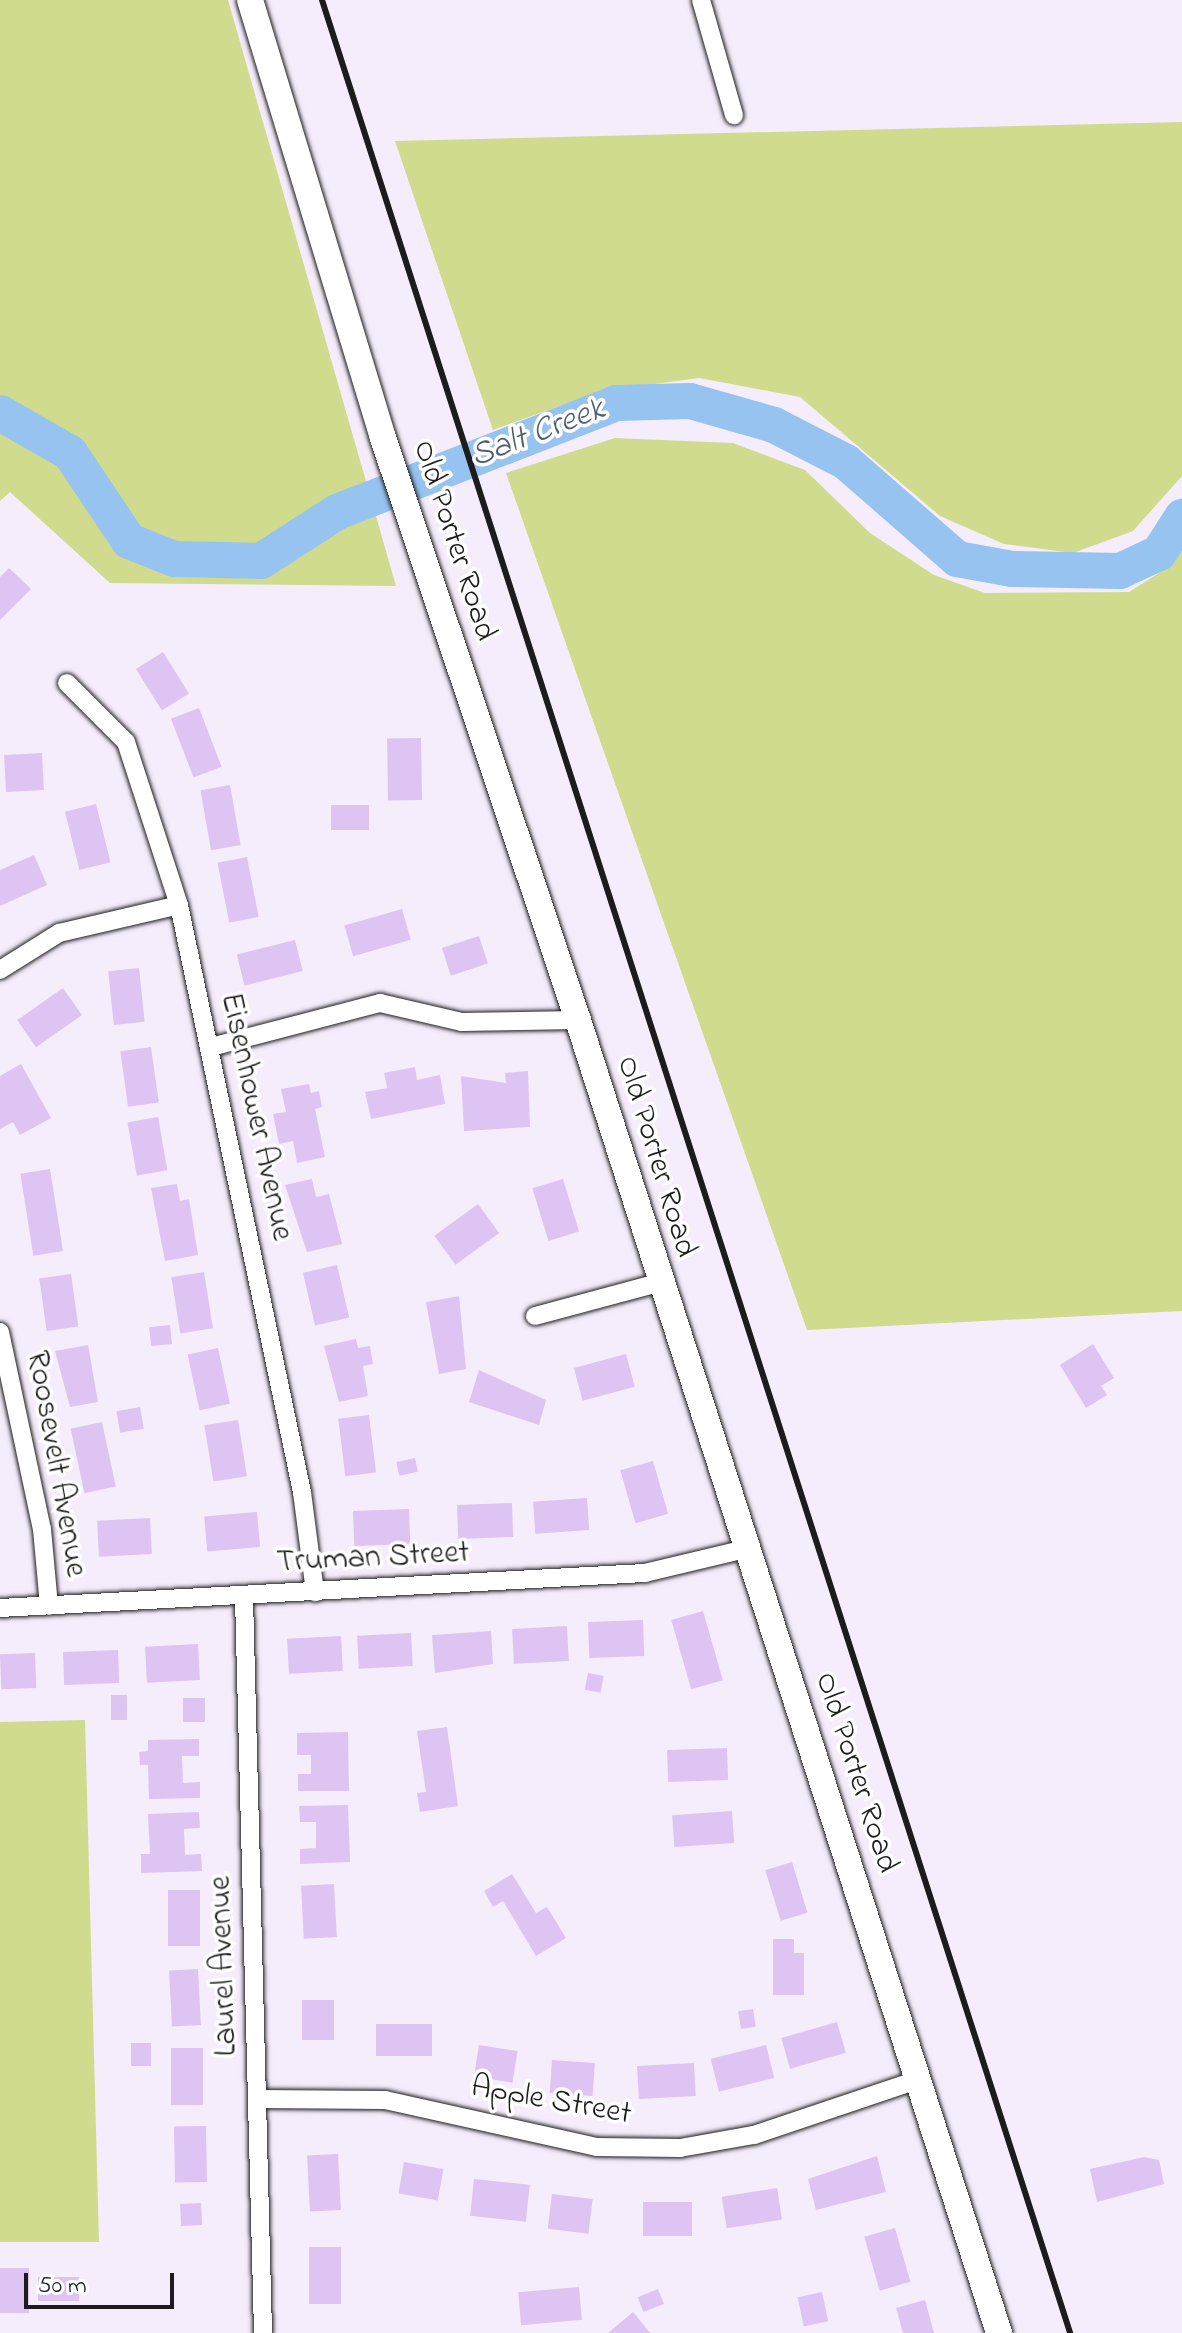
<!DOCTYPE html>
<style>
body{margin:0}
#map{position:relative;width:1182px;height:2333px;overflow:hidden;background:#f5edfb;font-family:"Indie Flower",sans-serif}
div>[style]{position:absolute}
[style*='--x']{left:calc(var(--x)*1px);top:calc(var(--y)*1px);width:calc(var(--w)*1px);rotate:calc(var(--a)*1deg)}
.green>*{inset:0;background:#d0db8e}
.river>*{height:36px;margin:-18px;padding:0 18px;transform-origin:18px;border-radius:18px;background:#96c3f0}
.building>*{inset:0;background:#dec4f3;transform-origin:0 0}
.roads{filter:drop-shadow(0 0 2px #1c1c1c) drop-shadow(0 0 2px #1c1c1c)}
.street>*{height:18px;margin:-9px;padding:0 9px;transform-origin:9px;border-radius:9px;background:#fff}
.secondary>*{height:26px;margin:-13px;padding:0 13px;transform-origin:13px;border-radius:13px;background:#fff}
.rail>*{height:6px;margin:-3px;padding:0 3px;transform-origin:3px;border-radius:3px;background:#1c1c1c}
span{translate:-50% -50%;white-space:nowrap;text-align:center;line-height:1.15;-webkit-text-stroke:7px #fff;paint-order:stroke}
.street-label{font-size:32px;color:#1c1c1c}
.water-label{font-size:34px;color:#4d5f71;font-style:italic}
.scale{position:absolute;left:24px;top:2273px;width:150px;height:36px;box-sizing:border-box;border:4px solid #1c1c1c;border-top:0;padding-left:10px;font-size:24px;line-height:28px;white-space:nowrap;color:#1c1c1c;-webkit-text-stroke:6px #fff;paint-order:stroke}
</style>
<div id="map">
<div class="green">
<div style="clip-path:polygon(0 0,228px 0,396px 586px,110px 583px,10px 492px,0 501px)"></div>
<div style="clip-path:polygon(1182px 122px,1182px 476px,1133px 531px,1073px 553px,1004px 544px,940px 516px,800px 397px,699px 378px,601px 391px,493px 430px,395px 141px)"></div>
<div style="clip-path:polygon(615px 438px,733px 443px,805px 470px,870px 533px,934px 575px,985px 593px,1129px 592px,1167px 568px,1182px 545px,1182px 1311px,807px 1330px,506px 473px)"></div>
<div style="clip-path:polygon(85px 1720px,99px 2242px,0 2242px,0 1722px)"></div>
</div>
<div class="river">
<div style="--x:0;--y:413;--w:81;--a:29.7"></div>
<div style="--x:70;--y:453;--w:106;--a:56.2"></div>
<div style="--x:129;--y:541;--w:48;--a:21.8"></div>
<div style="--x:174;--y:559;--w:87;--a:1.3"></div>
<div style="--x:261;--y:561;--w:90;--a:-32.8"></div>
<div style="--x:337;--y:512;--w:300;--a:-21.3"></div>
<div style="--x:616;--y:403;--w:74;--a:-1.5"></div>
<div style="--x:690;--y:401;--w:87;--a:15.9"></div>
<div style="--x:774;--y:425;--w:81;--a:27.2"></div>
<div style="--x:846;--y:462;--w:147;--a:41.1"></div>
<div style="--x:957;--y:559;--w:56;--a:10.3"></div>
<div style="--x:1012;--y:569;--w:108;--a:1.1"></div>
<div style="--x:1120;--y:571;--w:43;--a:-24.8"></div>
<div style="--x:1159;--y:553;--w:43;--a:-57.4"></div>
</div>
<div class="building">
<div style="clip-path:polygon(9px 568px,31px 589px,0 620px,0 577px)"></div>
<div style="left:163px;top:652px;width:49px;height:32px;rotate:58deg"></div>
<div style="left:199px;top:708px;width:63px;height:30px;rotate:69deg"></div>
<div style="left:421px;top:738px;width:62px;height:34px;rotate:89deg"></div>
<div style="left:42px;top:753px;width:37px;height:38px;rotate:87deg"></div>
<div style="left:230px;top:785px;width:61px;height:30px;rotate:80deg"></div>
<div style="left:96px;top:804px;width:60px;height:32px;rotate:76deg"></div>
<div style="left:331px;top:805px;width:38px;height:25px"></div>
<div style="clip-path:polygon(34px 855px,47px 885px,0 906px,0 870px)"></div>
<div style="left:247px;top:857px;width:61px;height:30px;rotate:79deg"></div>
<div style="left:402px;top:909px;width:32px;height:60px;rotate:74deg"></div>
<div style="left:479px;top:936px;width:29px;height:39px;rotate:72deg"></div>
<div style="left:295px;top:940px;width:32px;height:60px;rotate:76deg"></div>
<div style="left:139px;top:968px;width:54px;height:31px;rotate:84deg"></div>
<div style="left:63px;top:988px;width:33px;height:56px;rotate:55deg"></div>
<div style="left:151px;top:1047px;width:56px;height:31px;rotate:82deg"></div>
<div style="clip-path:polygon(21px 1064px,51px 1118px,20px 1135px,13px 1122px,0 1129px,0 1076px)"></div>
<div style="clip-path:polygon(415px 1067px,417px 1080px,440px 1075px,445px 1104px,371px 1119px,365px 1092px,387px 1088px,384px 1073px)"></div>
<div style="clip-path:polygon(528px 1071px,530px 1127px,464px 1131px,461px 1076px,506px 1083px,505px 1073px)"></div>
<div style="clip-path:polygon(309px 1084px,311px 1093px,319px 1091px,322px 1107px,315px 1109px,325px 1157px,297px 1163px,293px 1141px,279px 1144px,273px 1114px,286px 1112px,281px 1089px)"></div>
<div style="left:158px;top:1117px;width:54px;height:31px;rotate:80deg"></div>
<div style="left:50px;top:1169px;width:83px;height:30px;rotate:81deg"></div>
<div style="clip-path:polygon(312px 1179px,316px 1197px,329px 1194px,342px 1244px,307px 1252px,285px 1185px)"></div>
<div style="left:563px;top:1179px;width:55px;height:32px;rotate:73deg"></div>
<div style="clip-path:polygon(177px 1184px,180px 1201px,189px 1199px,198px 1255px,165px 1261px,151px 1188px)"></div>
<div style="left:478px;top:1204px;width:36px;height:54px;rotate:54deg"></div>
<div style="left:337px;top:1265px;width:54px;height:35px;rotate:77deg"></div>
<div style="left:204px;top:1272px;width:57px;height:33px;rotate:81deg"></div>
<div style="left:71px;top:1274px;width:53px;height:32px;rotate:82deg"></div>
<div style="clip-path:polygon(459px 1296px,466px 1369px,439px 1374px,426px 1302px)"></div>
<div style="left:170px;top:1325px;width:19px;height:21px;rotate:84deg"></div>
<div style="clip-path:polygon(356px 1339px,358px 1348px,370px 1346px,373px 1364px,363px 1366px,368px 1396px,339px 1402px,324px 1346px)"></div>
<div style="clip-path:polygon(1093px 1344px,1114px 1378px,1101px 1386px,1107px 1395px,1086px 1408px,1060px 1365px)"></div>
<div style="clip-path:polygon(88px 1345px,98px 1402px,70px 1407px,55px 1351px)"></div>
<div style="left:218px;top:1348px;width:57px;height:31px;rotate:78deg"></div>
<div style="left:626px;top:1354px;width:34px;height:54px;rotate:75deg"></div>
<div style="clip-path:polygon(479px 1370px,546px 1400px,539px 1425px,469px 1402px)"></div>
<div style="left:140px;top:1407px;width:22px;height:24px;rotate:80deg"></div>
<div style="left:369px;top:1415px;width:58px;height:31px;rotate:83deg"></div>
<div style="left:238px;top:1420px;width:57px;height:34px;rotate:81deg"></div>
<div style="left:102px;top:1422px;width:66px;height:32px;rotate:78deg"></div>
<div style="left:415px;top:1458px;width:14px;height:19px;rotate:78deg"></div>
<div style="left:653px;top:1461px;width:55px;height:34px;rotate:74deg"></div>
<div style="left:587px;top:1498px;width:32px;height:54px;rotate:86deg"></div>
<div style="left:512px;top:1503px;width:34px;height:55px;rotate:88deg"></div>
<div style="left:409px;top:1509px;width:35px;height:56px;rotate:88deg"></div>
<div style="left:257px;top:1512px;width:35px;height:53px;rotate:85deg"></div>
<div style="left:150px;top:1518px;width:36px;height:53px;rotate:87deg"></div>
<div style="left:703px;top:1611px;width:72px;height:33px;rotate:74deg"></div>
<div style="left:643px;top:1620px;width:36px;height:55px;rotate:88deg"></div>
<div style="left:567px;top:1626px;width:35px;height:55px;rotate:87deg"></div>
<div style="clip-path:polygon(491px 1631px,493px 1664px,435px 1673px,432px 1635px)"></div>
<div style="left:411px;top:1633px;width:33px;height:54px;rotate:87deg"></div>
<div style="left:341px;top:1636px;width:35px;height:54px;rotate:87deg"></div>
<div style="left:198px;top:1644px;width:36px;height:53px;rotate:87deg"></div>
<div style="left:118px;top:1650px;width:33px;height:55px;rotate:88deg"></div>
<div style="left:35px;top:1653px;width:35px;height:35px;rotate:88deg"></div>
<div style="left:588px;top:1673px;width:16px;height:17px;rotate:11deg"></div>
<div style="left:127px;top:1695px;width:25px;height:16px;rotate:90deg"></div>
<div style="left:183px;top:1698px;width:22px;height:24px"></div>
<div style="clip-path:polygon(447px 1727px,458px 1806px,420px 1812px,417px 1793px,426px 1792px,417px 1731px)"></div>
<div style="clip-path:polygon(348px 1732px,349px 1791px,298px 1791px,298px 1774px,311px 1774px,311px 1755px,297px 1755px,297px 1733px)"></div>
<div style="clip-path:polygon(199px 1739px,199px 1756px,182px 1756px,183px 1783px,200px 1782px,200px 1798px,149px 1799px,148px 1765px,140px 1765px,139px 1752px,148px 1751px,148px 1740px)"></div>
<div style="left:727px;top:1748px;width:32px;height:60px;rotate:88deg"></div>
<div style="clip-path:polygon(348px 1805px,350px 1862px,300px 1864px,300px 1849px,316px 1848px,316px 1822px,300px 1822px,299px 1806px)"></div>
<div style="left:732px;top:1811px;width:32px;height:60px;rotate:86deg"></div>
<div style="clip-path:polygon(199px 1812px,200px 1828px,184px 1829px,185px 1855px,201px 1854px,202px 1871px,141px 1873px,141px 1854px,150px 1854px,148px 1814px)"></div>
<div style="left:792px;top:1862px;width:53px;height:28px;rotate:73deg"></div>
<div style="clip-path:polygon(512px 1874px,536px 1913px,547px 1907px,566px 1938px,536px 1956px,503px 1901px,493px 1907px,484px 1891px)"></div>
<div style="left:334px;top:1884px;width:53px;height:33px;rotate:87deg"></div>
<div style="left:168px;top:1890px;width:32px;height:56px"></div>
<div style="clip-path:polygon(773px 1939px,794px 1939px,794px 1953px,804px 1953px,804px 1995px,773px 1995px)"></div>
<div style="left:198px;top:1969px;width:56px;height:29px;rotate:87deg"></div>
<div style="left:302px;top:2000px;width:32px;height:40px"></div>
<div style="left:753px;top:2009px;width:18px;height:15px;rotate:81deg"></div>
<div style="left:837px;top:2022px;width:32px;height:58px;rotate:74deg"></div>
<div style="left:432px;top:2024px;width:32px;height:56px;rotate:90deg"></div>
<div style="left:131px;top:2043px;width:20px;height:23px"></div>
<div style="left:479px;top:2045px;width:39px;height:32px;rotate:9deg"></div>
<div style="left:766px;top:2045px;width:34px;height:57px;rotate:76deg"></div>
<div style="left:171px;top:2048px;width:32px;height:57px"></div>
<div style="left:552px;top:2060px;width:43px;height:33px;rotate:4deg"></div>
<div style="left:694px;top:2063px;width:33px;height:57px;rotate:87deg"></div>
<div style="left:206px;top:2126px;width:56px;height:32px;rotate:89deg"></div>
<div style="left:338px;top:2154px;width:56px;height:31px;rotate:87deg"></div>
<div style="clip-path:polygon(877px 2156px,886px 2192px,816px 2210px,808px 2179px)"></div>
<div style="clip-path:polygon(1144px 2157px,1159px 2160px,1164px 2184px,1097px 2202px,1090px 2169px)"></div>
<div style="left:404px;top:2162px;width:40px;height:32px;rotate:10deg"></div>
<div style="left:474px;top:2179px;width:56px;height:37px;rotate:6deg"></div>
<div style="left:777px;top:2188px;width:32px;height:56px;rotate:81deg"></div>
<div style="left:552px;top:2194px;width:41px;height:35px;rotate:7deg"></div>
<div style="left:692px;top:2202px;width:34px;height:49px;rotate:90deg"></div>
<div style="left:201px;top:2203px;width:22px;height:21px;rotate:87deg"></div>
<div style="left:895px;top:2228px;width:56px;height:32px;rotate:74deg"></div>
<div style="left:341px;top:2247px;width:57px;height:32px;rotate:90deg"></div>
<div style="left:0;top:2268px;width:29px;height:45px"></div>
<div style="left:38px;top:2277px;width:41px;height:24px"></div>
<div style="left:579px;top:2287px;width:33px;height:61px;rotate:85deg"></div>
<div style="left:658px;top:2289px;width:16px;height:22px;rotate:68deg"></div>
<div style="left:822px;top:2292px;width:30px;height:25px;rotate:78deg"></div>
<div style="clip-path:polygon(925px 2300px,934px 2333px,903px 2333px,896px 2308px)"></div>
<div style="clip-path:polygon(633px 2312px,650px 2333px,608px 2333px)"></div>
</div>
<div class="roads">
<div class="street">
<div style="--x:701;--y:0;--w:120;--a:74"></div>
<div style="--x:67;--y:683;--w:83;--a:45"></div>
<div style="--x:126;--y:742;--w:171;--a:72"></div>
<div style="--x:179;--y:905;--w:600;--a:78.17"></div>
<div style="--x:302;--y:1492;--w:101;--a:82.6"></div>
<div style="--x:0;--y:970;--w:70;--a:-32.1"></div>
<div style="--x:59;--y:933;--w:123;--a:-13.1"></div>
<div style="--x:211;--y:1047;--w:175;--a:-14.6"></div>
<div style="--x:380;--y:1003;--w:84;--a:13"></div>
<div style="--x:462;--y:1022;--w:116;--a:-1"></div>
<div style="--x:535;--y:1316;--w:127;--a:-15"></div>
<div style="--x:0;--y:1332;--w:201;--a:78"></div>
<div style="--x:42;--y:1529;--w:77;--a:84.8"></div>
<div style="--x:244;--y:1597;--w:736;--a:88.52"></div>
<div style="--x:0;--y:1608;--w:646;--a:-3.11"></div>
<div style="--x:645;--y:1573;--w:104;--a:-13.4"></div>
<div style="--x:259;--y:2099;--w:126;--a:0.5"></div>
<div style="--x:385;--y:2100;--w:217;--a:12.5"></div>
<div style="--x:597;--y:2147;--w:83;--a:0.7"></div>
<div style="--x:680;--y:2148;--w:75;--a:-10"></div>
<div style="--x:754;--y:2135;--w:175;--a:-18.6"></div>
</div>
<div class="secondary">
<div style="--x:250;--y:0;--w:458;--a:73.1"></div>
<div style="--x:383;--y:438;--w:614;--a:71.48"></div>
<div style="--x:578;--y:1020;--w:1379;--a:72.22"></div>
</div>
</div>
<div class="rail">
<div style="--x:322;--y:0;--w:2450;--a:72.22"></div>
</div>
<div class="street-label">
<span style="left:453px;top:541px;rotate:72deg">Old Porter Road</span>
<span style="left:255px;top:1117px;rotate:78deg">Eisenhower Avenue</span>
<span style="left:655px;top:1157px;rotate:73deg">Old Porter Road</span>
<span style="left:55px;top:1464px;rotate:80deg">Roosevelt Avenue</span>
<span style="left:373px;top:1559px;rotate:-3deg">Truman Street</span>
<span style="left:855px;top:1773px;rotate:72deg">Old Porter Road</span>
<span style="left:225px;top:1966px;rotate:-92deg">Laurel Avenue</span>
<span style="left:551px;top:2102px;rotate:10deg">Apple Street</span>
</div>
<div class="water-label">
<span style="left:538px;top:434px;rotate:-21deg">Salt Creek</span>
</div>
<div class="scale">50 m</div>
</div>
